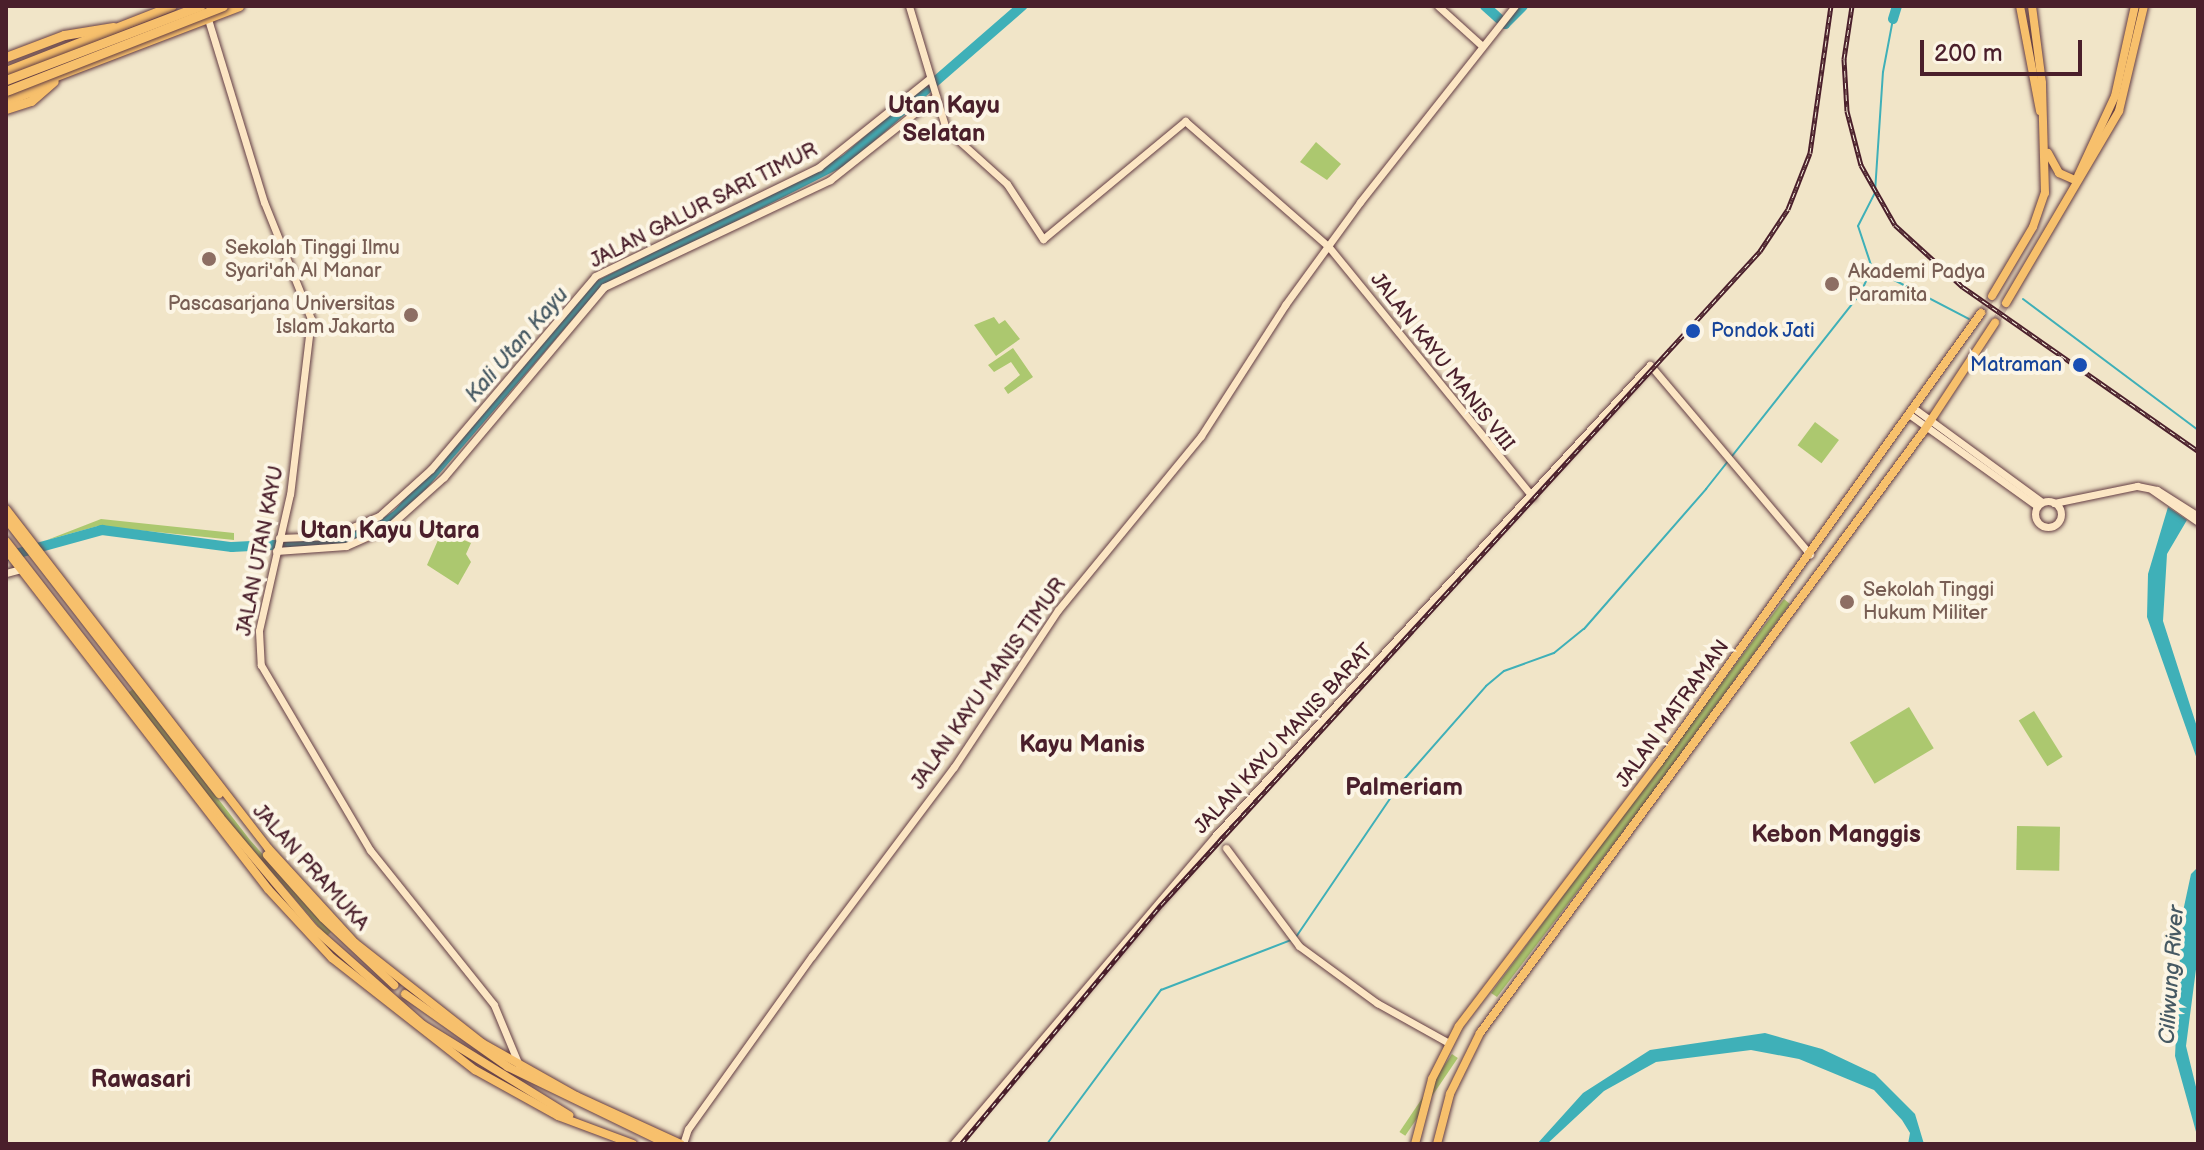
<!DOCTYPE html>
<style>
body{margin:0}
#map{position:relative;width:2204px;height:1150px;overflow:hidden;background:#f1e5c8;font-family:"Balsamiq Sans",sans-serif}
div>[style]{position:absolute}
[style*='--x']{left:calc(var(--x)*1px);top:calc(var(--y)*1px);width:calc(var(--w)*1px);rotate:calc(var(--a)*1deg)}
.green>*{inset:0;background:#acc86f;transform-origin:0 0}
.water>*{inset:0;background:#3fb0b8}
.stream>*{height:2px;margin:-1px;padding:0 1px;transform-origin:1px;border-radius:1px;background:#3fb0b8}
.river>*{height:10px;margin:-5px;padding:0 5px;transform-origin:5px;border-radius:5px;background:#3fb0b8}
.primary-tunnel>*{height:8px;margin-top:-4px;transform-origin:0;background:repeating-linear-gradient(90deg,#d0bda9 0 8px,transparent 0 12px)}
.roads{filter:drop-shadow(0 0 2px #633d43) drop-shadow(0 0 2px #633d43)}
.secondary>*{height:7px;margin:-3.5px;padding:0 3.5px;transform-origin:3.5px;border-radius:3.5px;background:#fce6c4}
.secondary>.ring{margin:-3.5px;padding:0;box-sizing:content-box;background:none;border:7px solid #fce6c4;border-radius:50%}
.primary>*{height:8px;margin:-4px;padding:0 4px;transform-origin:4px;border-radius:4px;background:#f7c06c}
.highway>*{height:9px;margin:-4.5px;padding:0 4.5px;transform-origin:4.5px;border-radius:4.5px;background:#f7c06c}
.rail>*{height:5px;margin-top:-2.5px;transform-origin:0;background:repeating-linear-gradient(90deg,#fcf5e5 0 6px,#4a1f2b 0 12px);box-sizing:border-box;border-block:2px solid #4a1f2b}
.bridges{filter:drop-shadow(0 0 2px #633d43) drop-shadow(0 0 2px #633d43)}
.highway-bridge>*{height:9px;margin:-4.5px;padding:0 4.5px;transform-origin:4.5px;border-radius:4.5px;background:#f7c06c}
.dots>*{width:22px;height:22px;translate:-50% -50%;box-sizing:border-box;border:4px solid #fcf5e5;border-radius:50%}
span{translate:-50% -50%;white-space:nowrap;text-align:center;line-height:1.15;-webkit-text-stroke:8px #fcf5e5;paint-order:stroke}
.street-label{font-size:20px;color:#4a1f2b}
.education-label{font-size:20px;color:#785e54}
.left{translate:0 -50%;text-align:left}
.right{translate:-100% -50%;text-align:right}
.transit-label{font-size:20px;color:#164399}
.water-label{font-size:22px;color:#465963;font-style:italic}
.quarter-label{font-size:24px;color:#4a1f2b;font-weight:700}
.frame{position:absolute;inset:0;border:8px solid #4a1f2b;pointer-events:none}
.scale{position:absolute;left:1920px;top:40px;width:162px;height:36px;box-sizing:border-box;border:4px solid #4a1f2b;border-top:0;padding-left:10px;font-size:24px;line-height:28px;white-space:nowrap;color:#4a1f2b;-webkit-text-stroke:6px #fcf5e5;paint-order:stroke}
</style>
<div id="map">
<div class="green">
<div style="clip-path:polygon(1316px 142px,1341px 164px,1327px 180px,1300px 162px)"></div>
<div style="clip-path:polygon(994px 317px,999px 324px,1005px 320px,1020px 339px,996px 356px,974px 325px)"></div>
<div style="clip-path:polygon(1013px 348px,1033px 377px,1008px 394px,1004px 388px,1020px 375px,1011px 362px,994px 372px,988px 365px)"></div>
<div style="left:1815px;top:422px;width:30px;height:29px;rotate:37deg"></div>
<div style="clip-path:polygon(101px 519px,234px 533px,234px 540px,98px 526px,47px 540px)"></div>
<div style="clip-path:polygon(442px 531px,471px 543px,466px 554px,471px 562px,458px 585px,427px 565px)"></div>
<div style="clip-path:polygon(1784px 599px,1790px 604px,1645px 803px,1497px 997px,1491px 993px)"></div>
<div style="clip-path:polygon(133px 689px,250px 840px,331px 932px,327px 936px,214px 805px,128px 693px)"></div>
<div style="left:1909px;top:707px;width:48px;height:69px;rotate:59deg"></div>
<div style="left:2034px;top:711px;width:54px;height:18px;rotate:58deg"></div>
<div style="left:2017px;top:826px;width:43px;height:44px;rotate:1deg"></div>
<div style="left:1452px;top:1054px;width:7px;height:94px;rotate:34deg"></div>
</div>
<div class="water">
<div style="clip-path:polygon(2168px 507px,2187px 520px,2167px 554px,2163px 621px,2198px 730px,2198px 762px,2147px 617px,2148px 574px)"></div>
<div style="clip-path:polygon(2198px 867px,2198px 954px,2186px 1046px,2198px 1095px,2198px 1139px,2175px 1056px,2182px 916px,2191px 874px)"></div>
<div style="clip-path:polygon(1765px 1033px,1822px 1049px,1875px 1074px,1915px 1114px,1924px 1144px,1908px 1144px,1910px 1133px,1902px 1120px,1874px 1090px,1799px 1059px,1751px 1050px,1656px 1062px,1604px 1091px,1547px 1144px,1537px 1144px,1583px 1093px,1650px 1050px)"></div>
</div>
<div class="stream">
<div style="--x:1873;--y:269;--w:108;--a:27.5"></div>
<div style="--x:2023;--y:299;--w:219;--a:36.8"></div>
<div style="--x:1296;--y:937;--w:185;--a:-55.8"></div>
<div style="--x:1400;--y:784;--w:130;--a:-48.7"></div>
<div style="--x:1486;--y:686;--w:23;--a:-40"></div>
<div style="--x:1504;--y:671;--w:53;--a:-19.8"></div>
<div style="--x:1554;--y:653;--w:38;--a:-39"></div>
<div style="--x:1584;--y:629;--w:186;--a:-48.9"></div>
<div style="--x:1706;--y:489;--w:248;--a:-51.7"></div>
<div style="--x:1860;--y:294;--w:29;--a:-65"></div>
<div style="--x:1872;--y:268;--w:44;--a:-108.4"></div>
<div style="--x:1858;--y:226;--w:38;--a:-63"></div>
<div style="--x:1875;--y:192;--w:120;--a:-86.2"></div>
<div style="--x:1883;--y:72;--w:54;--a:-79.3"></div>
<div style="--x:1047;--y:1144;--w:192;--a:-53.5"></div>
<div style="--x:1161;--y:990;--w:139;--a:-21"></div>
</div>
<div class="river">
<div style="--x:1485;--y:6;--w:27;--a:42"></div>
<div style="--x:1505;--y:24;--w:25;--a:-45"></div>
<div style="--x:1893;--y:19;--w:14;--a:-73"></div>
<div style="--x:8;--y:556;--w:98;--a:-15.5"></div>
<div style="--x:102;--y:530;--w:131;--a:7.5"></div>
<div style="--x:232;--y:547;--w:103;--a:-2.8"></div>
<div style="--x:335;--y:542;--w:43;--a:-17.6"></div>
<div style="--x:376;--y:529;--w:27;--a:-34"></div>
<div style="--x:398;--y:514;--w:297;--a:-49.2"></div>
<div style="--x:592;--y:289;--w:284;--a:-27"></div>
<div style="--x:845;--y:160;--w:235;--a:-41"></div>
</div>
<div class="primary-tunnel">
<div style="--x:1981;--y:313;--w:20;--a:-57"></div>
<div style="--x:1995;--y:323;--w:23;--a:-61"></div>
</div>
<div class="roads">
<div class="secondary">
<div style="--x:204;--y:6;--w:205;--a:73"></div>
<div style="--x:264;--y:202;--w:126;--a:68.1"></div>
<div style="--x:311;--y:319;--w:176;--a:96.8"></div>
<div style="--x:290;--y:494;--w:140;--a:102.8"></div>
<div style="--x:259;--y:631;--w:34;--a:87"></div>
<div style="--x:261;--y:665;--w:215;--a:59.5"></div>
<div style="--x:370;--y:850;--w:198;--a:51.3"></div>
<div style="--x:494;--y:1005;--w:65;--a:67.4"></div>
<div style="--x:909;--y:6;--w:128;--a:73.3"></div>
<div style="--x:946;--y:129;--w:82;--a:42"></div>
<div style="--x:1007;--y:184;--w:66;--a:56.8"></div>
<div style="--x:1043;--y:239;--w:185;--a:-39.7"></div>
<div style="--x:1185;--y:121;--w:190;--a:41.2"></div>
<div style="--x:1328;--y:246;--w:323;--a:50.8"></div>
<div style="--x:1438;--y:6;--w:57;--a:42.1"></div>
<div style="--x:1915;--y:409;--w:157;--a:36.2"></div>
<div style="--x:1910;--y:415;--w:156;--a:35.6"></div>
<div style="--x:2152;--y:490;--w:56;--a:34.8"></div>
<div class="ring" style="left:2035px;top:501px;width:19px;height:19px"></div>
<div style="--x:2054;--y:503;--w:85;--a:-11.6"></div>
<div style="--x:2137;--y:486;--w:20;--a:11"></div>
<div style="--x:2157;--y:490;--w:49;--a:32.4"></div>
<div style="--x:279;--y:538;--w:52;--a:-2.2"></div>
<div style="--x:331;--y:536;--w:52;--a:-22.6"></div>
<div style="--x:379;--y:516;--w:70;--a:-42.1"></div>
<div style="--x:431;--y:469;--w:253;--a:-49.6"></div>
<div style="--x:595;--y:276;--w:249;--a:-25.9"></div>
<div style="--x:819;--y:167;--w:142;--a:-38.7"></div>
<div style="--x:276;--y:551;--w:70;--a:-4.1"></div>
<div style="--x:346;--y:546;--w:45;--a:-23.7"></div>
<div style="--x:387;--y:528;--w:76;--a:-41.8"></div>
<div style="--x:444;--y:477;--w:248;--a:-49.9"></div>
<div style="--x:604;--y:287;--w:250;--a:-25.3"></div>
<div style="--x:830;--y:180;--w:135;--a:-38.4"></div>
<div style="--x:6;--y:573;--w:16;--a:-15"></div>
<div style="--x:1226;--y:848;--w:122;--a:53.3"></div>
<div style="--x:1299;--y:946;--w:97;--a:36.2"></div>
<div style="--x:1377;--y:1003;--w:82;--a:29.1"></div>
<div style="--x:683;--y:1144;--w:16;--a:-72"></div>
<div style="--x:688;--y:1129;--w:213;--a:-54.4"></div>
<div style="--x:812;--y:956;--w:236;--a:-53.1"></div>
<div style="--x:954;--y:767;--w:188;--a:-56.5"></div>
<div style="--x:1058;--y:610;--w:225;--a:-50.6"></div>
<div style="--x:1201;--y:436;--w:156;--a:-57.3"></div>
<div style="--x:1285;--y:305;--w:127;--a:-53.9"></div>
<div style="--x:1360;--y:202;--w:250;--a:-51.7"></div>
<div style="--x:953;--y:1144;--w:404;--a:-49.6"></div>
<div style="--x:1215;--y:836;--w:641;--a:-47.28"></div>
<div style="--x:1650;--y:365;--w:248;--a:49.8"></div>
</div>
<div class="primary">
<div style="--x:2020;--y:6;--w:107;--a:79.2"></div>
<div style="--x:2048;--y:153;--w:23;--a:61"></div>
<div style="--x:2059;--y:173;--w:20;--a:24"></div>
<div style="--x:2078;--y:176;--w:88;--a:-65.2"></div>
<div style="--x:2115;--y:96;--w:92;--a:-77.5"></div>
<div style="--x:1992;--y:296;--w:80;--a:-59.3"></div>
<div style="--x:2033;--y:227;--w:36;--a:-71"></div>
<div style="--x:2045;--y:193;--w:110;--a:-91.6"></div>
<div style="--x:2042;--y:83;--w:78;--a:-97.4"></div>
<div style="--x:2006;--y:303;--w:223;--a:-59.5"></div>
<div style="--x:2119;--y:111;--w:108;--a:-76.6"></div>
<div style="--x:6;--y:509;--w:428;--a:52.3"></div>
<div style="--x:268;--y:848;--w:129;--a:47.5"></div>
<div style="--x:355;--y:943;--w:162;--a:38.2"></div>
<div style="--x:482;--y:1043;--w:108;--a:29.4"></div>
<div style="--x:576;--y:1096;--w:115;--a:24.6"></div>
<div style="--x:6;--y:519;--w:348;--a:52.2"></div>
<div style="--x:6;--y:541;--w:349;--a:52.2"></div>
<div style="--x:220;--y:817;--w:145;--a:50"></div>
<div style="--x:313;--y:928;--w:147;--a:41.4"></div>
<div style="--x:423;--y:1025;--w:172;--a:31.7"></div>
<div style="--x:6;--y:550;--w:428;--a:52.3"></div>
<div style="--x:268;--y:889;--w:94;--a:47.2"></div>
<div style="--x:332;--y:958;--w:182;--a:38.1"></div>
<div style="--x:475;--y:1070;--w:95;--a:29"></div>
<div style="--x:558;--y:1116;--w:80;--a:20.5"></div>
<div style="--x:267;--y:855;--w:84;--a:48.4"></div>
<div style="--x:323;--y:918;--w:98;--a:43.3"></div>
<div style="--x:405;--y:994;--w:126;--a:35.3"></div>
<div style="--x:508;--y:1067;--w:177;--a:25.8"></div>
<div style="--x:1415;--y:1144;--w:67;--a:-75.3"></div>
<div style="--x:1432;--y:1079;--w:59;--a:-63"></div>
<div style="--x:1459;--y:1026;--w:329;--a:-52.8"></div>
<div style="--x:1658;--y:764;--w:555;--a:-54.39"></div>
<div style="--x:1437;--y:1144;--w:52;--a:-75.4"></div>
<div style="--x:1450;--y:1094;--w:68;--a:-63.8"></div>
<div style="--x:1480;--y:1033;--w:747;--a:-53.61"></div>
<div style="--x:1923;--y:432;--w:131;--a:-56.6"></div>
</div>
<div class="highway">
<div style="--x:6;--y:57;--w:62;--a:-20.8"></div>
<div style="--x:64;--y:35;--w:50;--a:-9.3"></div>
<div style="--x:6;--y:71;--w:178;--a:-21.4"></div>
<div style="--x:14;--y:92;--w:241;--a:-20.9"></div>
<div style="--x:6;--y:101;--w:36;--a:-21"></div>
<div style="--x:6;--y:109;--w:26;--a:-18"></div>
<div style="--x:31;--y:101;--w:30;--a:-41"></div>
</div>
</div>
<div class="rail">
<div style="--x:1852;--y:6;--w:54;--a:98.6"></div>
<div style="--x:1844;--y:59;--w:52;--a:86.7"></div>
<div style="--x:1847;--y:111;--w:56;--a:75.5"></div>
<div style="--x:1861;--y:165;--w:69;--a:60.5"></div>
<div style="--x:1895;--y:225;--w:92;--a:42.4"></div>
<div style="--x:1963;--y:287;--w:287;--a:34.9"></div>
<div style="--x:961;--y:1144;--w:312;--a:-50.1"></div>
<div style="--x:1161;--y:905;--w:887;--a:-47.51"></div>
<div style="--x:1760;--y:251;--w:50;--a:-56.3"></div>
<div style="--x:1788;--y:209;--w:60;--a:-68.6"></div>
<div style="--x:1810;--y:153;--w:148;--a:-81.9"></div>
</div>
<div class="bridges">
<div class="highway-bridge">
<div style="--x:6;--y:80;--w:208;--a:-20.9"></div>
<div style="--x:6;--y:91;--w:233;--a:-21.4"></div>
</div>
</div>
<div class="dots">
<div style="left:209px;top:259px;background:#8d6e63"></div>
<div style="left:1832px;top:284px;background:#8d6e63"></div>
<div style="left:411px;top:315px;background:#8d6e63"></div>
<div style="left:1693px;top:331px;background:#1a4fb4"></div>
<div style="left:2080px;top:365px;background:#1a4fb4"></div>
<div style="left:1847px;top:602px;background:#8d6e63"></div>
</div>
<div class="street-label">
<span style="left:704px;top:206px;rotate:-27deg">JALAN GALUR SARI TIMUR</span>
<span style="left:1442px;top:362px;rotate:52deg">JALAN KAYU MANIS VIII</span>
<span style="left:261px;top:551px;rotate:-79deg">JALAN UTAN KAYU</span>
<span style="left:989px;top:684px;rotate:-55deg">JALAN KAYU MANIS TIMUR</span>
<span style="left:1673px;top:714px;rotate:-54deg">JALAN MATRAMAN</span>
<span style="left:1284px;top:739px;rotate:-47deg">JALAN KAYU MANIS BARAT</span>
<span style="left:310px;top:868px;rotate:48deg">JALAN PRAMUKA</span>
</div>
<div class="education-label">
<span class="left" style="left:225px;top:260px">Sekolah Tinggi Ilmu<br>Syari'ah Al Manar</span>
<span class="left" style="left:1848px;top:284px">Akademi Padya<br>Paramita</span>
<span class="right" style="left:395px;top:316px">Pascasarjana Universitas<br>Islam Jakarta</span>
<span class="left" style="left:1863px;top:602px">Sekolah Tinggi<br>Hukum Militer</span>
</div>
<div class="transit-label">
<span class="left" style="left:1711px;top:331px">Pondok Jati</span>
<span class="right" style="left:2062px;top:365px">Matraman</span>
</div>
<div class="water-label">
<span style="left:517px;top:345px;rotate:-49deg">Kali Utan Kayu</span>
<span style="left:2172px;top:975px;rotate:-86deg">Ciliwung River</span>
</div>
<div class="quarter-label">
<span style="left:944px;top:120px">Utan Kayu<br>Selatan</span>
<span style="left:390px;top:531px">Utan Kayu Utara</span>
<span style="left:1082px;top:745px">Kayu Manis</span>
<span style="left:1404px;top:788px">Palmeriam</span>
<span style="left:1836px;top:835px">Kebon Manggis</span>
<span style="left:141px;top:1080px">Rawasari</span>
</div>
<div class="frame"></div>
<div class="scale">200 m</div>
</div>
